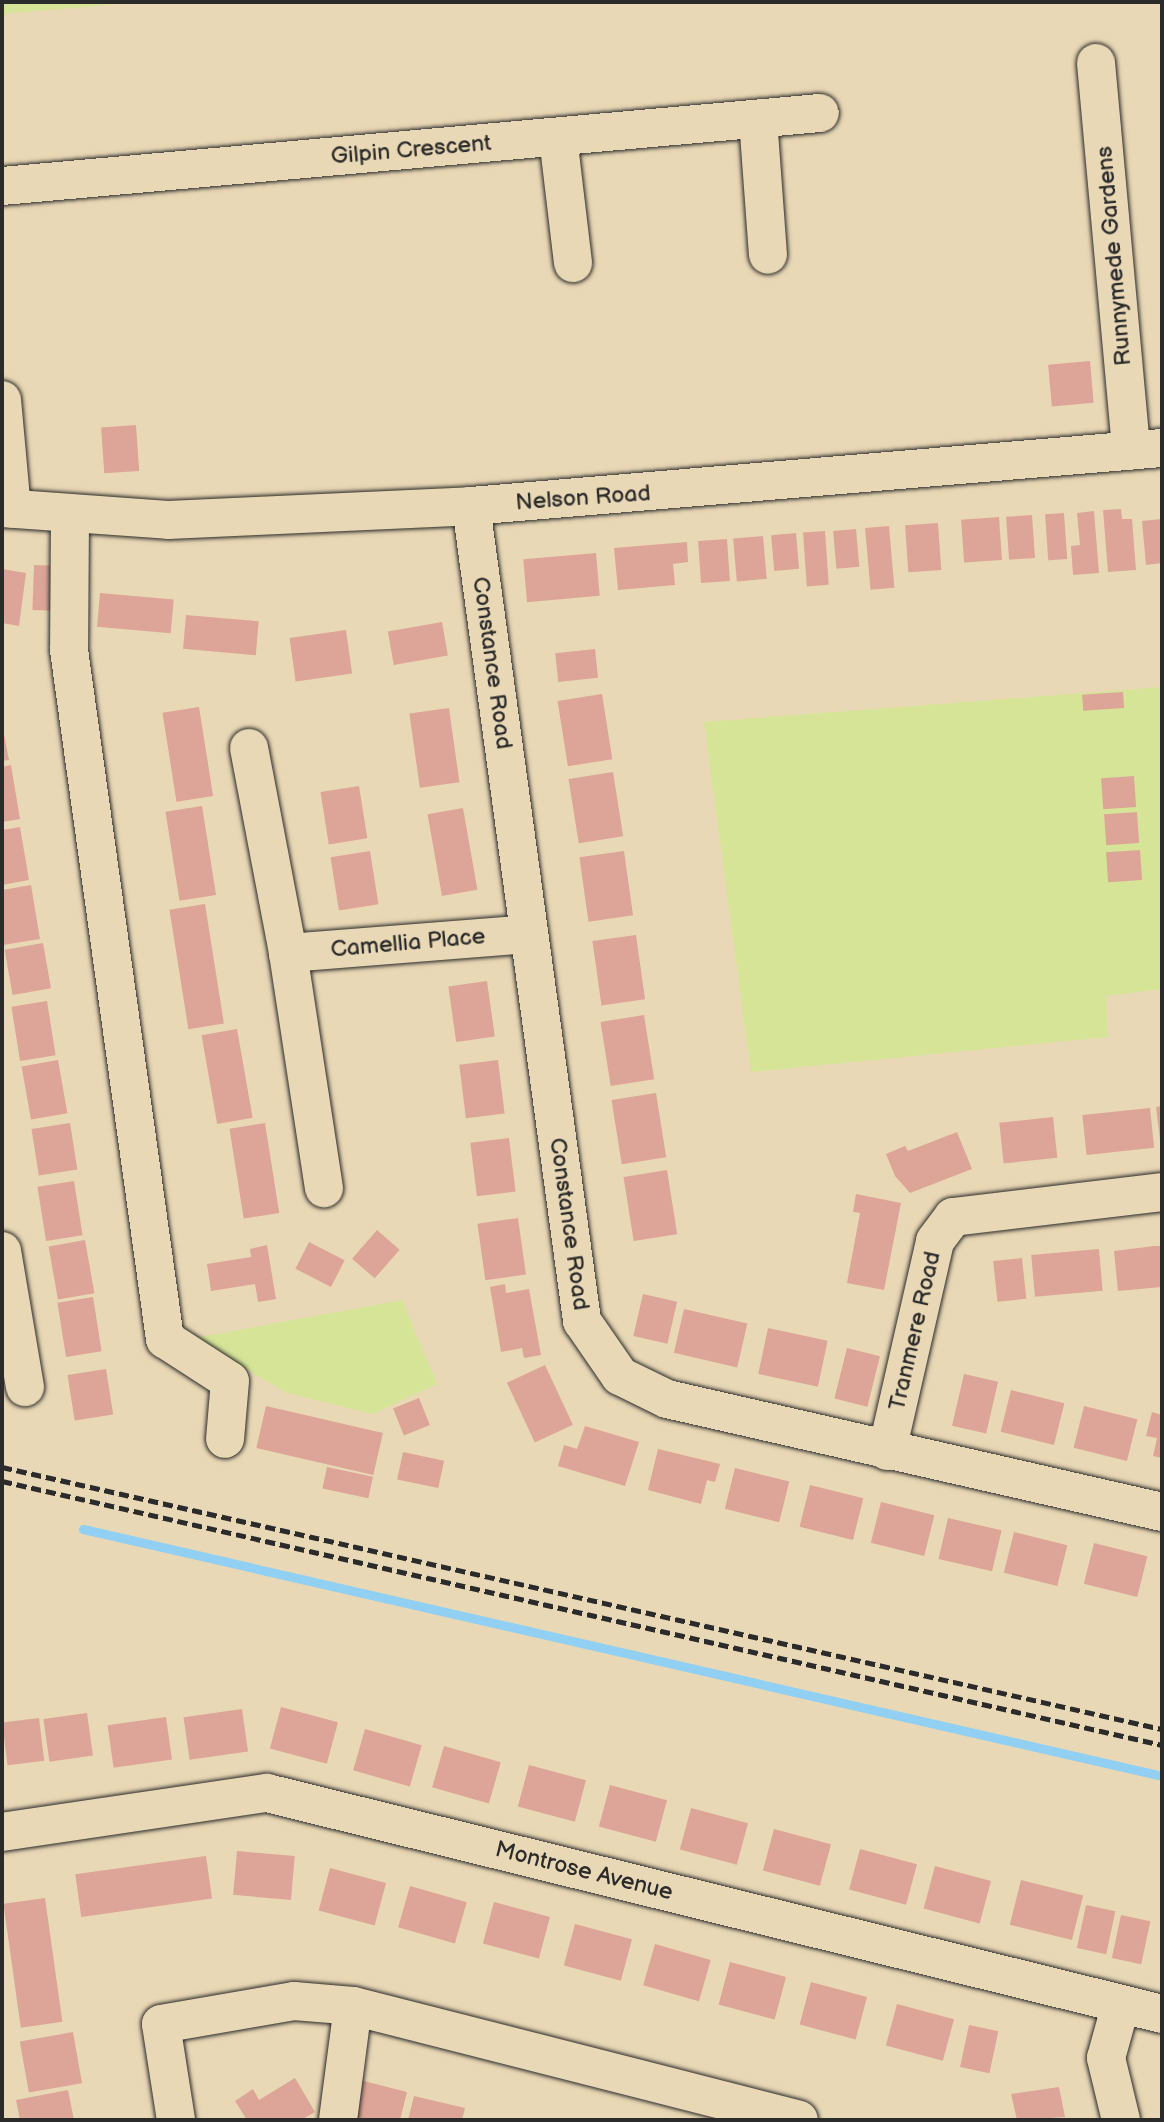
<!DOCTYPE html>
<style>
body{margin:0}
#map{position:relative;width:1164px;height:2122px;overflow:hidden;background:#e9d8b5;font-family:"Balsamiq Sans",sans-serif}
div>[style]{position:absolute}
[style*='--x']{left:calc(var(--x)*1px);top:calc(var(--y)*1px);width:calc(var(--w)*1px);rotate:calc(var(--a)*1deg)}
.green>*{inset:0;background:#d6e498}
.stream>*{height:9px;margin:-4.5px;padding:0 4.5px;transform-origin:4.5px;border-radius:4.5px;background:#91d0f2}
.building>*{inset:0;background:#dda597;transform-origin:0 0}
.roads{filter:drop-shadow(0 0 2px #2b2b2b) drop-shadow(0 0 2px #2b2b2b)}
.minor>*{height:38px;margin:-19px;padding:0 19px;transform-origin:19px;border-radius:19px;background:#e9d8b5}
.rail>*{height:5px;margin-top:-2.5px;transform-origin:0;background:repeating-linear-gradient(90deg,#2b2b2b 0 10px,transparent 0 15px)}
span{translate:-50% -50%;white-space:nowrap;text-align:center;line-height:1.15;-webkit-text-stroke:7px #e9d8b5;paint-order:stroke}
.street-label{font-size:23px;color:#2b2b2b}
.frame{position:absolute;inset:0;border:4px solid #2b2b2b;pointer-events:none}
</style>
<div id="map">
<div class="green">
<div style="clip-path:polygon(2px 2px,143px 2px,2px 14px)"></div>
<div style="clip-path:polygon(1162px 687px,1162px 989px,1106px 996px,1108px 1037px,751px 1072px,704px 722px)"></div>
<div style="clip-path:polygon(402px 1300px,437px 1384px,372px 1414px,287px 1393px,194px 1338px)"></div>
</div>
<div class="stream">
<div style="--x:83;--y:1529;--w:1107;--a:12.89"></div>
</div>
<div class="building">
<div style="left:1090px;top:361px;width:42px;height:42px;rotate:85deg"></div>
<div style="left:136px;top:425px;width:46px;height:35px;rotate:86deg"></div>
<div style="clip-path:polygon(1121px 509px,1122px 519px,1132px 519px,1136px 570px,1108px 572px,1103px 510px)"></div>
<div style="clip-path:polygon(1094px 511px,1099px 573px,1073px 575px,1071px 546px,1080px 545px,1077px 513px)"></div>
<div style="left:1064px;top:513px;width:46px;height:19px;rotate:86deg"></div>
<div style="left:1032px;top:515px;width:43px;height:26px;rotate:86deg"></div>
<div style="left:999px;top:517px;width:43px;height:38px;rotate:86deg"></div>
<div style="clip-path:polygon(1162px 519px,1162px 563px,1146px 565px,1142px 521px)"></div>
<div style="left:938px;top:523px;width:47px;height:33px;rotate:86deg"></div>
<div style="left:889px;top:526px;width:62px;height:24px;rotate:85deg"></div>
<div style="left:856px;top:529px;width:38px;height:23px;rotate:85deg"></div>
<div style="left:825px;top:531px;width:54px;height:22px;rotate:86deg"></div>
<div style="left:796px;top:533px;width:36px;height:25px;rotate:85deg"></div>
<div style="left:763px;top:536px;width:43px;height:30px;rotate:85deg"></div>
<div style="left:727px;top:539px;width:42px;height:29px;rotate:86deg"></div>
<div style="clip-path:polygon(687px 542px,688px 562px,673px 564px,675px 585px,618px 590px,614px 548px)"></div>
<div style="left:596px;top:553px;width:43px;height:73px;rotate:85deg"></div>
<div style="left:34px;top:565px;width:29px;height:45px;rotate:2deg"></div>
<div style="clip-path:polygon(2px 569px,26px 573px,19px 626px,2px 623px)"></div>
<div style="left:100px;top:593px;width:74px;height:34px;rotate:5deg"></div>
<div style="left:186px;top:615px;width:73px;height:34px;rotate:5deg"></div>
<div style="left:442px;top:622px;width:34px;height:55px;rotate:80deg"></div>
<div style="left:346px;top:630px;width:44px;height:57px;rotate:82deg"></div>
<div style="left:595px;top:649px;width:29px;height:40px;rotate:84deg"></div>
<div style="left:1123px;top:692px;width:16px;height:41px;rotate:86deg"></div>
<div style="left:602px;top:694px;width:66px;height:45px;rotate:81deg"></div>
<div style="left:199px;top:707px;width:90px;height:37px;rotate:81deg"></div>
<div style="left:449px;top:708px;width:75px;height:40px;rotate:82deg"></div>
<div style="clip-path:polygon(2px 724px,9px 760px,2px 761px)"></div>
<div style="clip-path:polygon(11px 765px,20px 819px,2px 822px,2px 767px)"></div>
<div style="left:613px;top:772px;width:65px;height:45px;rotate:81deg"></div>
<div style="left:1134px;top:776px;width:31px;height:33px;rotate:86deg"></div>
<div style="left:359px;top:786px;width:53px;height:39px;rotate:81deg"></div>
<div style="left:202px;top:806px;width:90px;height:37px;rotate:81deg"></div>
<div style="left:463px;top:808px;width:83px;height:36px;rotate:80deg"></div>
<div style="left:1137px;top:812px;width:31px;height:33px;rotate:86deg"></div>
<div style="clip-path:polygon(20px 827px,29px 880px,2px 885px,2px 830px)"></div>
<div style="left:1140px;top:850px;width:30px;height:34px;rotate:86deg"></div>
<div style="left:370px;top:851px;width:54px;height:40px;rotate:81deg"></div>
<div style="left:624px;top:851px;width:65px;height:45px;rotate:82deg"></div>
<div style="clip-path:polygon(31px 885px,40px 939px,3px 945px,2px 890px)"></div>
<div style="left:205px;top:904px;width:121px;height:36px;rotate:81deg"></div>
<div style="left:636px;top:935px;width:65px;height:44px;rotate:82deg"></div>
<div style="left:43px;top:943px;width:46px;height:39px;rotate:80deg"></div>
<div style="left:487px;top:981px;width:56px;height:39px;rotate:82deg"></div>
<div style="left:47px;top:1001px;width:55px;height:36px;rotate:81deg"></div>
<div style="left:644px;top:1015px;width:65px;height:44px;rotate:81deg"></div>
<div style="left:237px;top:1029px;width:90px;height:36px;rotate:80deg"></div>
<div style="left:58px;top:1060px;width:54px;height:37px;rotate:80deg"></div>
<div style="left:498px;top:1060px;width:54px;height:39px;rotate:83deg"></div>
<div style="left:656px;top:1093px;width:65px;height:45px;rotate:81deg"></div>
<div style="clip-path:polygon(1162px 1106px,1162px 1148px,1161px 1148px,1156px 1107px)"></div>
<div style="left:1150px;top:1108px;width:40px;height:68px;rotate:84deg"></div>
<div style="left:1053px;top:1117px;width:41px;height:54px;rotate:84deg"></div>
<div style="left:70px;top:1123px;width:47px;height:39px;rotate:81deg"></div>
<div style="left:265px;top:1123px;width:91px;height:36px;rotate:81deg"></div>
<div style="clip-path:polygon(957px 1132px,972px 1169px,910px 1193px,895px 1176px,886px 1154px,905px 1146px,908px 1151px)"></div>
<div style="left:509px;top:1138px;width:54px;height:39px;rotate:83deg"></div>
<div style="left:667px;top:1170px;width:65px;height:44px;rotate:81deg"></div>
<div style="left:74px;top:1181px;width:55px;height:37px;rotate:81deg"></div>
<div style="clip-path:polygon(856px 1194px,901px 1203px,884px 1290px,847px 1283px,860px 1213px,853px 1212px)"></div>
<div style="left:518px;top:1218px;width:57px;height:41px;rotate:82deg"></div>
<div style="left:377px;top:1230px;width:30px;height:38px;rotate:41deg"></div>
<div style="left:85px;top:1240px;width:54px;height:37px;rotate:80deg"></div>
<div style="left:309px;top:1242px;width:40px;height:30px;rotate:27deg"></div>
<div style="clip-path:polygon(267px 1245px,276px 1299px,258px 1302px,255px 1284px,211px 1291px,207px 1264px,251px 1257px,250px 1249px)"></div>
<div style="clip-path:polygon(1154px 1246px,1162px 1246px,1162px 1287px,1118px 1291px,1114px 1251px)"></div>
<div style="left:1099px;top:1249px;width:42px;height:68px;rotate:85deg"></div>
<div style="left:1022px;top:1258px;width:41px;height:29px;rotate:84deg"></div>
<div style="clip-path:polygon(505px 1284px,506px 1293px,529px 1289px,541px 1355px,524px 1358px,522px 1348px,501px 1352px,490px 1287px)"></div>
<div style="left:643px;top:1294px;width:35px;height:43px;rotate:13deg"></div>
<div style="left:93px;top:1297px;width:55px;height:36px;rotate:81deg"></div>
<div style="left:684px;top:1309px;width:65px;height:45px;rotate:13deg"></div>
<div style="left:768px;top:1328px;width:61px;height:47px;rotate:12deg"></div>
<div style="left:847px;top:1348px;width:34px;height:52px;rotate:14deg"></div>
<div style="left:545px;top:1365px;width:66px;height:42px;rotate:65deg"></div>
<div style="left:106px;top:1369px;width:46px;height:39px;rotate:81deg"></div>
<div style="left:964px;top:1374px;width:35px;height:53px;rotate:13deg"></div>
<div style="left:1011px;top:1390px;width:55px;height:43px;rotate:14deg"></div>
<div style="left:419px;top:1398px;width:29px;height:28px;rotate:68deg"></div>
<div style="left:266px;top:1406px;width:120px;height:43px;rotate:13deg"></div>
<div style="left:1084px;top:1406px;width:55px;height:43px;rotate:14deg"></div>
<div style="clip-path:polygon(1152px 1412px,1162px 1415px,1162px 1458px,1153px 1456px,1157px 1438px,1146px 1436px)"></div>
<div style="clip-path:polygon(585px 1426px,639px 1442px,625px 1486px,558px 1466px,564px 1445px,577px 1449px)"></div>
<div style="clip-path:polygon(658px 1449px,720px 1464px,715px 1482px,707px 1480px,701px 1504px,648px 1490px)"></div>
<div style="left:403px;top:1452px;width:42px;height:28px;rotate:12deg"></div>
<div style="left:327px;top:1467px;width:47px;height:22px;rotate:12deg"></div>
<div style="left:735px;top:1468px;width:56px;height:42px;rotate:14deg"></div>
<div style="left:810px;top:1485px;width:55px;height:43px;rotate:14deg"></div>
<div style="left:881px;top:1502px;width:55px;height:42px;rotate:14deg"></div>
<div style="left:948px;top:1518px;width:55px;height:42px;rotate:13deg"></div>
<div style="left:1014px;top:1532px;width:55px;height:42px;rotate:14deg"></div>
<div style="left:1094px;top:1543px;width:55px;height:42px;rotate:14deg"></div>
<div style="left:281px;top:1707px;width:59px;height:43px;rotate:15deg"></div>
<div style="left:242px;top:1709px;width:43px;height:59px;rotate:82deg"></div>
<div style="left:87px;top:1713px;width:43px;height:44px;rotate:82deg"></div>
<div style="left:166px;top:1717px;width:43px;height:59px;rotate:82deg"></div>
<div style="left:39px;top:1718px;width:43px;height:37px;rotate:83deg"></div>
<div style="left:365px;top:1729px;width:59px;height:43px;rotate:16deg"></div>
<div style="left:444px;top:1746px;width:59px;height:43px;rotate:16deg"></div>
<div style="left:529px;top:1765px;width:59px;height:43px;rotate:15deg"></div>
<div style="left:610px;top:1785px;width:59px;height:43px;rotate:15deg"></div>
<div style="left:691px;top:1808px;width:59px;height:43px;rotate:15deg"></div>
<div style="left:774px;top:1829px;width:59px;height:43px;rotate:15deg"></div>
<div style="left:860px;top:1849px;width:59px;height:42px;rotate:15deg"></div>
<div style="left:237px;top:1851px;width:58px;height:44px;rotate:5deg"></div>
<div style="left:206px;top:1856px;width:43px;height:132px;rotate:82deg"></div>
<div style="left:935px;top:1866px;width:58px;height:44px;rotate:15deg"></div>
<div style="left:330px;top:1868px;width:58px;height:44px;rotate:15deg"></div>
<div style="left:1021px;top:1880px;width:64px;height:46px;rotate:14deg"></div>
<div style="left:410px;top:1886px;width:59px;height:43px;rotate:16deg"></div>
<div style="left:45px;top:1898px;width:125px;height:42px;rotate:82deg"></div>
<div style="left:494px;top:1902px;width:58px;height:43px;rotate:15deg"></div>
<div style="left:1086px;top:1905px;width:30px;height:44px;rotate:12deg"></div>
<div style="left:1121px;top:1915px;width:30px;height:44px;rotate:12deg"></div>
<div style="left:575px;top:1924px;width:59px;height:43px;rotate:15deg"></div>
<div style="left:655px;top:1944px;width:58px;height:43px;rotate:16deg"></div>
<div style="left:730px;top:1962px;width:58px;height:44px;rotate:15deg"></div>
<div style="left:811px;top:1982px;width:58px;height:44px;rotate:15deg"></div>
<div style="left:897px;top:2004px;width:59px;height:43px;rotate:15deg"></div>
<div style="left:969px;top:2025px;width:30px;height:43px;rotate:12deg"></div>
<div style="left:73px;top:2032px;width:52px;height:54px;rotate:80deg"></div>
<div style="clip-path:polygon(295px 2078px,315px 2112px,301px 2120px,247px 2120px,235px 2101px,253px 2089px,259px 2100px)"></div>
<div style="clip-path:polygon(356px 2079px,407px 2092px,400px 2120px,352px 2120px)"></div>
<div style="clip-path:polygon(1059px 2087px,1065px 2117px,1017px 2120px,1011px 2094px)"></div>
<div style="clip-path:polygon(68px 2090px,74px 2120px,20px 2120px,16px 2100px)"></div>
<div style="clip-path:polygon(414px 2096px,465px 2108px,462px 2120px,408px 2120px)"></div>
</div>
<div class="roads">
<div class="minor">
<div style="--x:1096;--y:63;--w:389;--a:84.8"></div>
<div style="--x:758;--y:119;--w:136;--a:85.8"></div>
<div style="--x:558;--y:137;--w:127;--a:83.2"></div>
<div style="--x:2;--y:186;--w:821;--a:-5.1"></div>
<div style="--x:2;--y:400;--w:109;--a:84.8"></div>
<div style="--x:471;--y:506;--w:823;--a:82.24"></div>
<div style="--x:582;--y:1321;--w:67;--a:55.4"></div>
<div style="--x:620;--y:1376;--w:52;--a:26.1"></div>
<div style="--x:667;--y:1399;--w:508;--a:12.86"></div>
<div style="--x:2;--y:508;--w:166;--a:4.1"></div>
<div style="--x:168;--y:520;--w:303;--a:-2.6"></div>
<div style="--x:471;--y:506;--w:693;--a:-4.8"></div>
<div style="--x:70;--y:516;--w:134;--a:90.4"></div>
<div style="--x:69;--y:650;--w:696;--a:82.07"></div>
<div style="--x:165;--y:1339;--w:77;--a:32.9"></div>
<div style="--x:230;--y:1381;--w:58;--a:94.9"></div>
<div style="--x:249;--y:748;--w:209;--a:79.2"></div>
<div style="--x:288;--y:953;--w:238;--a:81.3"></div>
<div style="--x:288;--y:953;--w:241;--a:-4.5"></div>
<div style="--x:2;--y:1251;--w:138;--a:80.4"></div>
<div style="--x:887;--y:1451;--w:215;--a:-77.1"></div>
<div style="--x:935;--y:1241;--w:30;--a:-53"></div>
<div style="--x:953;--y:1217;--w:210;--a:-6.8"></div>
<div style="--x:2;--y:1832;--w:268;--a:-8.4"></div>
<div style="--x:267;--y:1793;--w:922;--a:13.87"></div>
<div style="--x:176;--y:2120;--w:97;--a:-98.9"></div>
<div style="--x:161;--y:2024;--w:135;--a:-9.8"></div>
<div style="--x:294;--y:2001;--w:59;--a:4.8"></div>
<div style="--x:353;--y:2006;--w:460;--a:14.3"></div>
<div style="--x:338;--y:2120;--w:115;--a:-82.5"></div>
<div style="--x:1121;--y:2120;--w:64;--a:-103.6"></div>
<div style="--x:1106;--y:2058;--w:56;--a:-74.5"></div>
</div>
</div>
<div class="rail">
<div style="--x:2;--y:1467;--w:1189;--a:12.73"></div>
<div style="--x:2;--y:1481;--w:1190;--a:12.82"></div>
</div>
<div class="street-label">
<span style="left:411px;top:150px;rotate:-5deg">Gilpin Crescent</span>
<span style="left:1114px;top:256px;rotate:-95deg">Runnymede Gardens</span>
<span style="left:583px;top:498px;rotate:-4deg">Nelson Road</span>
<span style="left:492px;top:663px;rotate:82deg">Constance Road</span>
<span style="left:408px;top:943px;rotate:-5deg">Camellia Place</span>
<span style="left:569px;top:1224px;rotate:82deg">Constance Road</span>
<span style="left:915px;top:1331px;rotate:-77deg">Tranmere Road</span>
<span style="left:584px;top:1871px;rotate:14deg">Montrose Avenue</span>
</div>
<div class="frame"></div>
</div>
